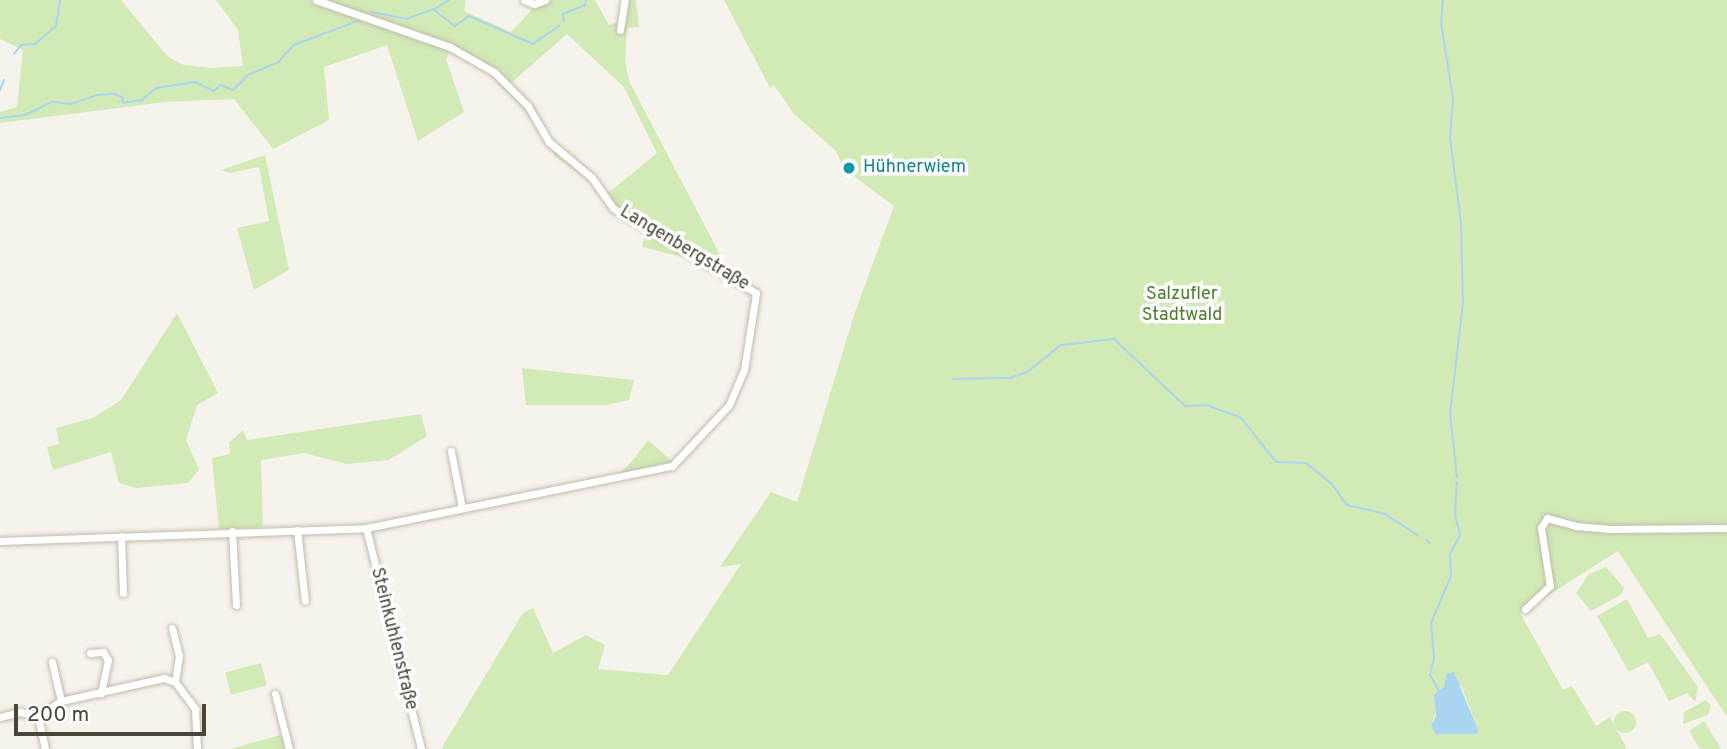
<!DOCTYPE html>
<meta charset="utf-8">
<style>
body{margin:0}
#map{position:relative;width:1727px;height:749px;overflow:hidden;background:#f6f3ec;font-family:Overpass,sans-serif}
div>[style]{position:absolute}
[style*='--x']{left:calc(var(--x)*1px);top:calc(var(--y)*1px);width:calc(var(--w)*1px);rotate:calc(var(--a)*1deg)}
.green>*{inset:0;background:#d2eab5;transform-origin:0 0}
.round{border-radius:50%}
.water>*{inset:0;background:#a9d4f2}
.stream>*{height:2px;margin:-1px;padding:0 1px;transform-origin:1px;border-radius:1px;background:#a9d4f2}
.roads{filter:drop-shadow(0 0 2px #c2bbae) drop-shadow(0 0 2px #c2bbae)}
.street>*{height:7px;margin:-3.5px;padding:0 3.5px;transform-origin:3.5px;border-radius:3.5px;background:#fff}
.dots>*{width:19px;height:19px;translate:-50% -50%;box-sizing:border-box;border:4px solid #fff;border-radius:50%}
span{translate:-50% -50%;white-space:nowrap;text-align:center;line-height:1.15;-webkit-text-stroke:7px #fff;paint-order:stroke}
.culture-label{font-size:18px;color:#0d838f}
.left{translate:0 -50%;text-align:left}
.street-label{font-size:18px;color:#4b4439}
.park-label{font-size:18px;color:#4a7f2a}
.scale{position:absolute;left:14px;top:704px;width:192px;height:32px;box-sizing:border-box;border:4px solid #4b4439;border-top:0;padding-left:9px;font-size:21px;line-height:24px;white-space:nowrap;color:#4b4439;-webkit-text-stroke:5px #fff;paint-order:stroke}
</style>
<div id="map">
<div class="green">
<div style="clip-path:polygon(evenodd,0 0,121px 0,168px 57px,184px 65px,212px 68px,243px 66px,238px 30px,216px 0,466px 0,464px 11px,511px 32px,541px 0,595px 0,609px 25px,619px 22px,626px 0,636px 0,639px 27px,627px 28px,625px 62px,630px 83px,727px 268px,642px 247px,645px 230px,609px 205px,586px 178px,555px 156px,523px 108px,497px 83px,502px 80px,451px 49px,446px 59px,464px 112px,418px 141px,387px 45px,324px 67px,329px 120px,273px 149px,234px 99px,165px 102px,0 123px,0 112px,17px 107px,23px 50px,0 39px,0 0,567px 34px,624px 87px,657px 153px,607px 194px,595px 175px,552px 141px,533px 104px,511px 83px,567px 34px)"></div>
<div style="clip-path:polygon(evenodd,724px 0,1727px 0,1727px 717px,1618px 551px,1520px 613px,1563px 690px,1572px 686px,1596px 726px,1610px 717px,1627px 749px,441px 749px,523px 613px,533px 608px,553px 653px,586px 635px,605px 645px,598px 669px,668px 675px,741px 564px,720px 567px,771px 492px,797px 502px,854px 315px,894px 206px,843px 168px,836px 151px,794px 114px,774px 85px,770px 88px,724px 0,1461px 685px,1479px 732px,1431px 726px,1444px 687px,1461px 685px)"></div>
<div style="clip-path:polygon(265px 155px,289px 270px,254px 290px,237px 228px,269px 221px,259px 167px,229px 173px,221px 170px)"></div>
<div style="clip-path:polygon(177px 313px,218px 393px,197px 405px,186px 440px,199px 470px,188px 483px,136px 488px,119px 483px,111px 452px,53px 470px,47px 447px,59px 444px,56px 428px,93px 418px,121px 400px)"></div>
<div style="clip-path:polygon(522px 368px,634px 380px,629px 400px,606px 405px,526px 405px)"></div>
<div style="clip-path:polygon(421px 414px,427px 436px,389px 460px,347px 464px,304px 453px,261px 460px,263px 527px,219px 529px,212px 458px,230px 454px,229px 443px,243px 430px,247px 440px)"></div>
<div style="clip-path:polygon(648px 440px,673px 462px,618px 475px,633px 460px)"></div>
<div style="clip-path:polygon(1606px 567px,1624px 588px,1621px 595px,1591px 611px,1576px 593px,1589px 574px)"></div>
<div style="clip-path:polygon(1627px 599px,1648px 638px,1660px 634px,1698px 687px,1695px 702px,1687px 693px,1669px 701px,1648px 662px,1629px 672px,1597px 616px)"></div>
<div style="left:261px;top:663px;width:23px;height:37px;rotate:75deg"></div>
<div style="clip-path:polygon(1706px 700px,1711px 706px,1708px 715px,1683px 724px,1684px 712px)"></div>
<div class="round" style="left:1614px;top:711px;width:22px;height:22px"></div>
<div style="clip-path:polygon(1704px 721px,1721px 749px,1700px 749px,1689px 731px)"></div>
<div style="clip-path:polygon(281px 735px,285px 749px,230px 749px,244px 745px)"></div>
</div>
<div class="water">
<div style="clip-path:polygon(1454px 672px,1479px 732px,1475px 734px,1436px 734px,1431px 726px,1436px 715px,1434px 695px,1444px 687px,1447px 674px)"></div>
</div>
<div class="stream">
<div style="--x:1443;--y:0;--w:23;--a:95"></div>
<div style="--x:1441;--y:23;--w:76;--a:80.9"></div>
<div style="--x:1453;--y:98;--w:40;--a:94.3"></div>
<div style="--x:1450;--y:138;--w:86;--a:82.6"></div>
<div style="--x:1461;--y:223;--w:80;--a:88.6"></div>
<div style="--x:1463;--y:303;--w:111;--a:96.7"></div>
<div style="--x:1450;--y:413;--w:64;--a:83.8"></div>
<div style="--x:435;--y:9;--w:17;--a:-33"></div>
<div style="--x:371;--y:12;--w:36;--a:11"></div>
<div style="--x:406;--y:19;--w:29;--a:-20"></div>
<div style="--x:433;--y:9;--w:28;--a:38"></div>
<div style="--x:455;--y:26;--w:17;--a:-36"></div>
<div style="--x:469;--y:16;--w:70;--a:23.6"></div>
<div style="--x:533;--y:44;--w:32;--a:-35"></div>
<div style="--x:564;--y:21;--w:7;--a:-98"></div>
<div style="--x:563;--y:14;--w:24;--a:-22"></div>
<div style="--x:585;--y:5;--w:5;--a:-79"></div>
<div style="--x:14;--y:54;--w:11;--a:-52"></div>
<div style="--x:21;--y:45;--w:14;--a:-4"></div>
<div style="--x:35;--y:44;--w:28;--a:-41"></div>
<div style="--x:56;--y:26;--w:26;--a:-81"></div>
<div style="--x:0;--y:90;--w:11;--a:-68"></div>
<div style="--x:0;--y:118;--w:25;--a:-7"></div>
<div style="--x:25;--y:115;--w:30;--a:-26"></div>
<div style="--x:52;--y:102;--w:19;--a:6"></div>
<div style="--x:71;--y:104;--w:28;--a:-19"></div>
<div style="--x:97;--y:95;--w:17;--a:-3"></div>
<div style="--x:114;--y:94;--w:9;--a:21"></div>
<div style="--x:122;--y:97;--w:6;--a:81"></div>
<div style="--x:123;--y:103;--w:19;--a:-9"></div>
<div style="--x:142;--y:100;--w:18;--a:-41"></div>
<div style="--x:156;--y:88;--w:39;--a:-9"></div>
<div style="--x:195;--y:82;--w:21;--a:25"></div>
<div style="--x:214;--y:91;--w:9;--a:-41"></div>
<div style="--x:221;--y:85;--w:13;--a:23"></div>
<div style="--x:233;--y:90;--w:21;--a:-45"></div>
<div style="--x:248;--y:75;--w:33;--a:-23"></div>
<div style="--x:278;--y:62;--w:23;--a:-47"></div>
<div style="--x:294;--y:45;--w:71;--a:-20.7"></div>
<div style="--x:953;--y:379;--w:57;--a:-1"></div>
<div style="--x:1010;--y:378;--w:18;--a:-19"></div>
<div style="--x:1027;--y:372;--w:43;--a:-38.5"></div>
<div style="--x:1061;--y:345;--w:53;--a:-6.5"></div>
<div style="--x:1114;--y:339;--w:98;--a:43.3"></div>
<div style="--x:1185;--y:406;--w:21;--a:-3"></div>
<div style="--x:1206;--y:405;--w:37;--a:20"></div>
<div style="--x:1241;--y:418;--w:56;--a:51.5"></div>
<div style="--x:1276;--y:462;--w:30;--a:2"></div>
<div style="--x:1306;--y:463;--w:32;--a:39"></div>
<div style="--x:1331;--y:483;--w:27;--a:54"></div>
<div style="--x:1347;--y:505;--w:39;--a:13"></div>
<div style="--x:1385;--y:514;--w:40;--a:32.9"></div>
<div style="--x:1426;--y:540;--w:5;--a:37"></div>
<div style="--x:1439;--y:691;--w:18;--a:-119"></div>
<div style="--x:1430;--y:675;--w:18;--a:-77"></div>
<div style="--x:1434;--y:657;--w:34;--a:-95"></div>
<div style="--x:1431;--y:623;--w:51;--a:-66.9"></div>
<div style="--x:1451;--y:576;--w:22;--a:-93"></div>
<div style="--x:1450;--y:554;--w:21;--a:-62"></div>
<div style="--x:1460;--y:535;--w:21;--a:-104"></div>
<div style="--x:1455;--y:515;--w:33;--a:-87"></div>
</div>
<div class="roads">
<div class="street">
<div style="--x:524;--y:0;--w:11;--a:22"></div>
<div style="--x:534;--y:4;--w:12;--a:-20"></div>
<div style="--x:620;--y:30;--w:30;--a:-81"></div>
<div style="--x:451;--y:451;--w:58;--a:79.1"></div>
<div style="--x:366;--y:528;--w:228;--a:76"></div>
<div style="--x:297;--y:530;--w:71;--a:83.6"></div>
<div style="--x:232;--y:531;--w:74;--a:86.9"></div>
<div style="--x:121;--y:536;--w:57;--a:88"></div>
<div style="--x:0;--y:541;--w:366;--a:-2"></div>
<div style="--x:366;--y:528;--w:312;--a:-11.5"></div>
<div style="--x:672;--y:466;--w:83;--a:-46.9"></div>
<div style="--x:729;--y:405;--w:38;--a:-67"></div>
<div style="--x:744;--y:370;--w:78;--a:-81.1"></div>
<div style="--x:756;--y:293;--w:166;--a:-149.3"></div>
<div style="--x:613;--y:208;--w:38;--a:-125"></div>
<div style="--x:591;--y:177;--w:55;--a:-140.2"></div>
<div style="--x:549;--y:142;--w:42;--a:-120.3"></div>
<div style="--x:528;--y:106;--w:48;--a:-135"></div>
<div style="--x:494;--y:72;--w:51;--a:-150.4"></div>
<div style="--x:450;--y:47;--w:142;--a:-160.7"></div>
<div style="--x:1525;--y:609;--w:34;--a:-43"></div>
<div style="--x:1550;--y:586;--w:59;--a:-98.8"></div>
<div style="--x:1541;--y:528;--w:12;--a:-59"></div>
<div style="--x:1547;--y:518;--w:30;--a:15"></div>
<div style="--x:1576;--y:526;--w:35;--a:5"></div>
<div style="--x:1611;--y:529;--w:116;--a:-0.5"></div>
<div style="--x:172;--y:628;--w:29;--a:76"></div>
<div style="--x:179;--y:656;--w:26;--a:99"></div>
<div style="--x:175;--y:682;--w:34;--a:53"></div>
<div style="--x:195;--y:709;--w:40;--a:87.1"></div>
<div style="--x:90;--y:653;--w:13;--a:-4"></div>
<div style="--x:103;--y:652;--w:9;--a:58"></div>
<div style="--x:108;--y:660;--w:34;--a:102"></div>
<div style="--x:52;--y:662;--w:40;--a:77"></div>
<div style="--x:275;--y:694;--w:57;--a:75.7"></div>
<div style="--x:38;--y:716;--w:34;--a:78"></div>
<div style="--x:0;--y:717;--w:21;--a:-14"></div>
<div style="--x:20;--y:712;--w:18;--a:13"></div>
<div style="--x:38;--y:716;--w:27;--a:-33"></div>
<div style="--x:61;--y:701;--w:106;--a:-12.6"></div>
<div style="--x:164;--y:678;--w:12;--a:20"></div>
</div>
</div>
<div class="dots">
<div style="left:849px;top:168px;background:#0f9aa8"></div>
</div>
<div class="culture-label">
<span class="left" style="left:863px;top:168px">Hühnerwiem</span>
</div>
<div class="street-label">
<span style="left:684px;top:249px;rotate:31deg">Langenbergstraße</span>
<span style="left:393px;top:639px;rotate:76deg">Steinkuhlenstraße</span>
</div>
<div class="park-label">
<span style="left:1182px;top:306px">Salzufler<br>Stadtwald</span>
</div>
<div class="scale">200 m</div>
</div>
